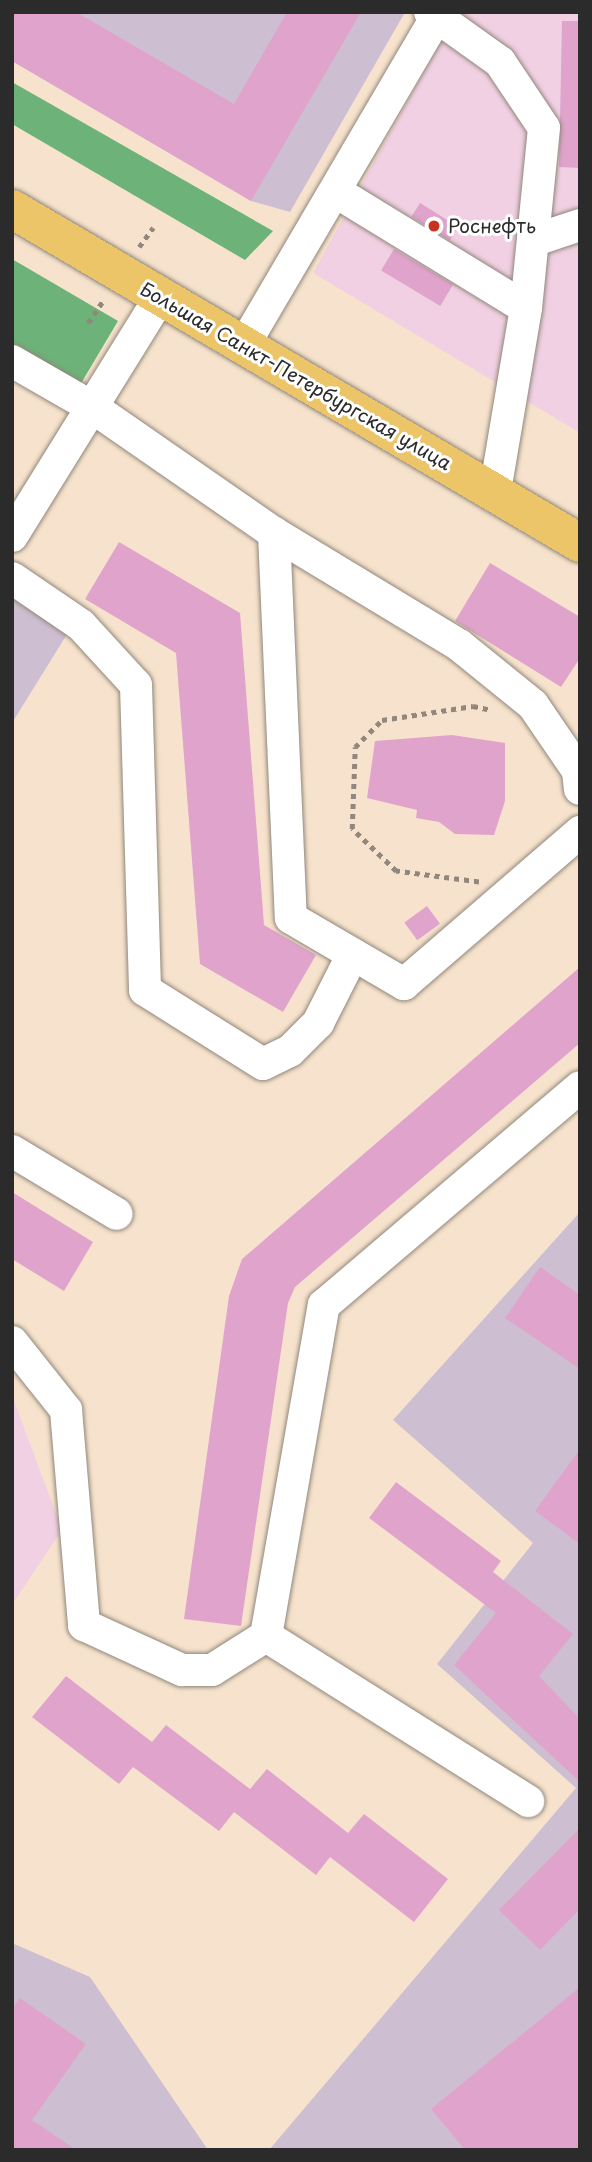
<!DOCTYPE html>
<meta charset="utf-8">
<style>
body{margin:0}
#map{position:relative;width:592px;height:2162px;overflow:hidden;background:#f7e3cd;font-family:"Playpen Sans",sans-serif}
div>[style]{position:absolute}
[style*='--x']{left:calc(var(--x)*1px);top:calc(var(--y)*1px);width:calc(var(--w)*1px);rotate:calc(var(--a)*1deg)}
.built>*{inset:0;background:#f1d0e3}
.industrial>*{inset:0;background:#cebed1}
.forest>*{inset:0;background:#6db278}
.building>*{inset:0;background:#e0a4cc;transform-origin:0 0}
.path>*{height:4.5px;margin-top:-2.25px;transform-origin:0;background:repeating-linear-gradient(90deg,#91877c 0 5px,transparent 0 10px)}
.roads{filter:drop-shadow(0 0 2px #91877c) drop-shadow(0 0 2px #91877c)}
.minor>*{height:32px;margin:-16px;padding:0 16px;transform-origin:16px;border-radius:16px;background:#fff}
.major>*{height:38px;margin:-19px;padding:0 19px;transform-origin:19px;border-radius:19px;background:#edc569}
.dots>*{width:19px;height:19px;translate:-50% -50%;box-sizing:border-box;border:4px solid #fff;border-radius:50%}
span{translate:-50% -50%;white-space:nowrap;text-align:center;line-height:1.15;-webkit-text-stroke:6px #fff;paint-order:stroke}
.poi-label{font-size:19px;color:#2b2b2b}
.left{translate:0 -50%;text-align:left}
.street-label{font-size:19px;color:#2b2b2b}
.frame{position:absolute;inset:0;border:14px solid #2b2b2b;pointer-events:none}
</style>
<div id="map">
<div class="built">
<div style="clip-path:polygon(445px 12px,580px 12px,580px 433px,313px 273px,446px 32px)"></div>
<div style="clip-path:polygon(12px 1395px,62px 1530px,12px 1605px)"></div>
</div>
<div class="industrial">
<div style="clip-path:polygon(12px 12px,404px 12px,404px 14px,290px 212px,251px 201px,12px 61px)"></div>
<div style="clip-path:polygon(12px 596px,69px 631px,12px 723px)"></div>
<div style="clip-path:polygon(580px 1212px,580px 2150px,269px 2150px,576px 1788px,437px 1664px,533px 1543px,393px 1420px)"></div>
<div style="clip-path:polygon(12px 1943px,90px 1977px,208px 2150px,12px 2150px)"></div>
</div>
<div class="forest">
<div style="clip-path:polygon(12px 82px,273px 231px,245px 260px,12px 124px)"></div>
<div style="clip-path:polygon(12px 259px,118px 321px,77px 390px,12px 352px)"></div>
</div>
<div class="building">
<div style="clip-path:polygon(12px 12px,76px 12px,234px 104px,287px 12px,361px 12px,251px 201px,12px 61px)"></div>
<div style="clip-path:polygon(562px 21px,580px 21px,580px 168px,559px 167px)"></div>
<div style="left:420px;top:203px;width:45px;height:16px;rotate:32deg"></div>
<div style="left:394px;top:249px;width:69px;height:25px;rotate:31deg"></div>
<div style="clip-path:polygon(119px 542px,240px 613px,264px 925px,316px 955px,283px 1012px,200px 964px,176px 653px,85px 599px)"></div>
<div style="clip-path:polygon(490px 563px,580px 617px,580px 658px,561px 687px,455px 621px)"></div>
<div style="clip-path:polygon(452px 735px,505px 743px,505px 801px,494px 835px,455px 834px,439px 822px,416px 818px,417px 810px,367px 798px,375px 741px)"></div>
<div style="left:427px;top:906px;width:22px;height:28px;rotate:54deg"></div>
<div style="clip-path:polygon(580px 967px,580px 1043px,295px 1287px,288px 1303px,241px 1626px,184px 1619px,229px 1296px,242px 1259px)"></div>
<div style="clip-path:polygon(12px 1192px,93px 1242px,64px 1291px,12px 1259px)"></div>
<div style="clip-path:polygon(540px 1267px,580px 1295px,580px 1369px,505px 1318px)"></div>
<div style="clip-path:polygon(580px 1449px,580px 1544px,535px 1511px)"></div>
<div style="clip-path:polygon(396px 1482px,501px 1561px,493px 1572px,573px 1634px,539px 1676px,580px 1719px,580px 1782px,454px 1665px,496px 1613px,369px 1518px)"></div>
<div style="clip-path:polygon(66px 1676px,152px 1742px,166px 1725px,250px 1789px,267px 1769px,348px 1833px,364px 1814px,448px 1879px,414px 1922px,330px 1857px,316px 1875px,234px 1812px,219px 1831px,133px 1767px,119px 1784px,32px 1717px)"></div>
<div style="clip-path:polygon(580px 1828px,580px 1909px,540px 1950px,499px 1910px)"></div>
<div style="clip-path:polygon(580px 1987px,580px 2150px,465px 2150px,431px 2109px)"></div>
<div style="clip-path:polygon(20px 1998px,86px 2044px,32px 2120px,76px 2150px,12px 2150px,12px 2009px)"></div>
</div>
<div class="path">
<div style="--x:139;--y:247;--w:24;--a:-54"></div>
<div style="--x:88;--y:323;--w:27;--a:-56"></div>
<div style="--x:479;--y:882;--w:84;--a:-172.5"></div>
<div style="--x:396;--y:871;--w:61;--a:-136.3"></div>
<div style="--x:352;--y:829;--w:82;--a:-87.9"></div>
<div style="--x:355;--y:747;--w:38;--a:-45"></div>
<div style="--x:382;--y:720;--w:92;--a:-8.7"></div>
<div style="--x:473;--y:706;--w:19;--a:12"></div>
</div>
<div class="roads">
<div class="minor">
<div style="--x:430;--y:12;--w:86;--a:35.5"></div>
<div style="--x:500;--y:62;--w:79;--a:56.3"></div>
<div style="--x:544;--y:128;--w:181;--a:95.7"></div>
<div style="--x:526;--y:308;--w:187;--a:99.6"></div>
<div style="--x:338;--y:193;--w:220;--a:31.5"></div>
<div style="--x:535;--y:240;--w:47;--a:-18.4"></div>
<div style="--x:244;--y:345;--w:377;--a:-59.6"></div>
<div style="--x:12;--y:361;--w:92;--a:29.9"></div>
<div style="--x:92;--y:407;--w:221;--a:34.7"></div>
<div style="--x:274;--y:533;--w:385;--a:87.5"></div>
<div style="--x:291;--y:918;--w:131;--a:30.3"></div>
<div style="--x:404;--y:984;--w:233;--a:-40.8"></div>
<div style="--x:274;--y:533;--w:216;--a:31.2"></div>
<div style="--x:459;--y:645;--w:95;--a:39"></div>
<div style="--x:533;--y:705;--w:80;--a:55.7"></div>
<div style="--x:578;--y:771;--w:18;--a:84"></div>
<div style="--x:12;--y:536;--w:282;--a:-58.2"></div>
<div style="--x:12;--y:578;--w:83;--a:34.3"></div>
<div style="--x:81;--y:625;--w:81;--a:47.5"></div>
<div style="--x:136;--y:685;--w:305;--a:88.3"></div>
<div style="--x:145;--y:990;--w:139;--a:32.1"></div>
<div style="--x:263;--y:1064;--w:30;--a:-26"></div>
<div style="--x:290;--y:1051;--w:40;--a:-45"></div>
<div style="--x:318;--y:1023;--w:77;--a:-63.1"></div>
<div style="--x:12;--y:1151;--w:122;--a:31"></div>
<div style="--x:12;--y:1342;--w:87;--a:51.5"></div>
<div style="--x:66;--y:1410;--w:216;--a:85.2"></div>
<div style="--x:84;--y:1625;--w:108;--a:24.7"></div>
<div style="--x:182;--y:1670;--w:30;--a:0"></div>
<div style="--x:212;--y:1670;--w:64;--a:-32.2"></div>
<div style="--x:266;--y:1636;--w:336;--a:-80.1"></div>
<div style="--x:324;--y:1305;--w:336;--a:-40.4"></div>
<div style="--x:266;--y:1636;--w:310;--a:32.2"></div>
</div>
<div class="major">
<div style="--x:12;--y:209;--w:659;--a:30.46"></div>
</div>
</div>
<div class="dots">
<div style="left:434px;top:226px;background:#c8321e"></div>
</div>
<div class="poi-label">
<span class="left" style="left:448px;top:226px">Роснефть</span>
</div>
<div class="street-label">
<span style="left:296px;top:376px;rotate:30deg">Большая Санкт-Петербургская улица</span>
</div>
<div class="frame"></div>
</div>
